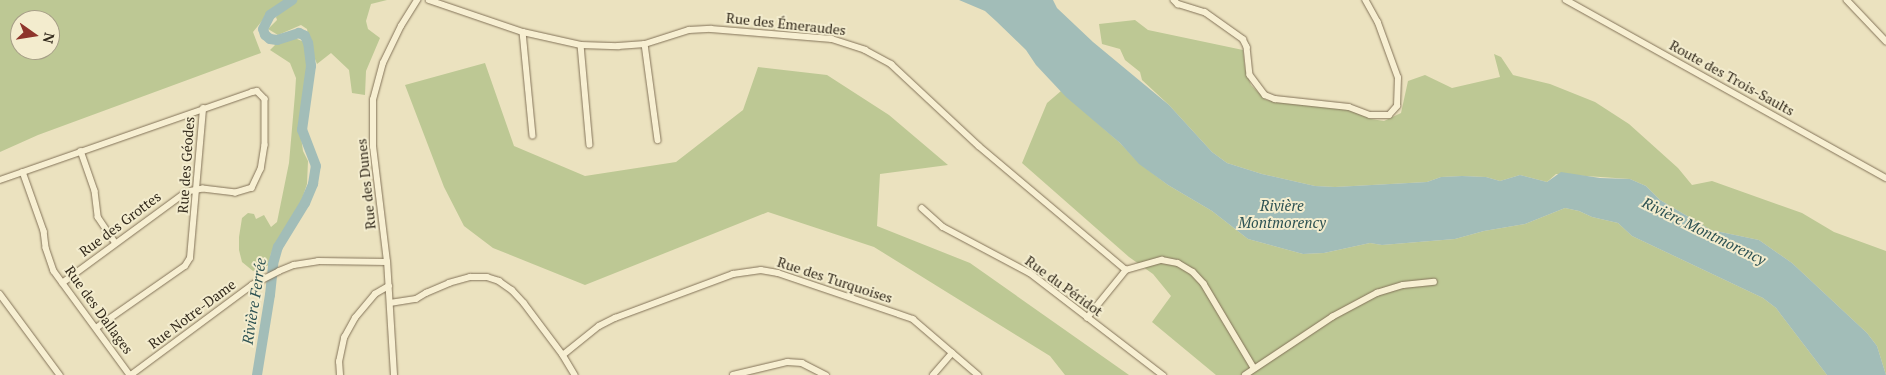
<!DOCTYPE html>
<meta charset="utf-8">
<style>
body{margin:0}
#map{position:relative;width:1886px;height:375px;overflow:hidden;background:#ebe2bf;font-family:"PT Serif",serif}
div>[style]{position:absolute}
[style*='--x']{left:calc(var(--x)*1px);top:calc(var(--y)*1px);width:calc(var(--w)*1px);rotate:calc(var(--a)*1deg)}
.green>*{inset:0;background:#bdc894}
.water>*{inset:0;background:#a2bdb8}
.river>*{height:10px;margin:-5px;padding:0 5px;transform-origin:5px;border-radius:5px;background:#a2bdb8}
.roads{filter:drop-shadow(0 0 1px #837359) drop-shadow(0 0 1px #837359)}
.minor>*{height:5.5px;margin:-2.75px;padding:0 2.75px;transform-origin:2.75px;border-radius:2.75px;background:#f7efd2}
span{translate:-50% -50%;white-space:nowrap;text-align:center;line-height:1.15;-webkit-text-stroke:4px #f3ecce;paint-order:stroke}
.street-label{font-size:14px;color:#332a1c}
.water-label{font-size:15px;color:#2c5152;font-style:italic}
.north{position:absolute;left:10px;top:10px;width:50px;height:50px;box-sizing:border-box;background:#f3ecce;border:1px solid #a69e87;border-radius:50%;rotate:103deg;font-size:14px;font-weight:700;line-height:20px;text-align:center;color:#332a1c}
.north::after{content:'';display:block;margin:auto;width:18px;height:22px;background:#8e352c;clip-path:polygon(50% 0,100% 100%,50% 72%,0 100%)}
</style>
<div id="map">
<div class="green">
<div style="clip-path:polygon(evenodd,0 0,284px 0,266px 16px,253px 32px,261px 53px,38px 135px,0 152px,0 0,20px 20px,50px 20px,50px 50px,20px 50px,20px 20px)"></div>
<div style="clip-path:polygon(294px 0,387px 0,371px 4px,366px 21px,368px 29px,380px 38px,366px 71px,365px 95px,352px 93px,349px 70px,331px 53px,317px 64px,311px 49px,307px 29px,301px 25px,278px 35px,268px 29px,277px 20px,276px 17px)"></div>
<div style="clip-path:polygon(1135px 20px,1148px 30px,1243px 50px,1245px 69px,1251px 85px,1266px 100px,1350px 110px,1371px 119px,1384px 121px,1401px 113px,1408px 81px,1425px 75px,1452px 88px,1500px 77px,1494px 54px,1501px 57px,1513px 75px,1550px 84px,1595px 102px,1629px 124px,1678px 168px,1692px 185px,1712px 181px,1802px 213px,1834px 232px,1886px 251px,1886px 375px,1877px 346px,1867px 333px,1792px 263px,1759px 240px,1711px 230px,1660px 200px,1646px 186px,1630px 179px,1556px 174px,1547px 182px,1520px 175px,1500px 181px,1486px 177px,1462px 176px,1441px 177px,1427px 182px,1335px 187px,1315px 186px,1262px 174px,1227px 163px,1212px 152px,1169px 105px,1142px 80px,1140px 72px,1125px 60px,1120px 49px,1102px 44px,1099px 24px)"></div>
<div style="clip-path:polygon(295px 38px,304px 42px,307px 54px,306px 84px,299px 123px,303px 151px,308px 161px,307px 184px,302px 199px,271px 253px,269px 265px,253px 271px,242px 262px,239px 250px,239px 237px,242px 218px,248px 213px,254px 214px,256px 219px,264px 215px,271px 227px,277px 222px,289px 163px,295px 94px,296px 78px,290px 63px,270px 50px,275px 45px)"></div>
<div style="clip-path:polygon(485px 63px,514px 146px,585px 176px,676px 162px,743px 110px,758px 67px,827px 75px,889px 115px,948px 165px,880px 174px,877px 226px,970px 263px,1129px 375px,1065px 375px,1050px 356px,874px 247px,768px 212px,585px 285px,493px 248px,464px 226px,444px 187px,405px 85px)"></div>
<div style="clip-path:polygon(1061px 91px,1120px 143px,1139px 163px,1168px 185px,1212px 211px,1248px 239px,1303px 254px,1324px 253px,1370px 243px,1382px 245px,1455px 239px,1484px 231px,1525px 224px,1565px 208px,1579px 211px,1592px 217px,1618px 223px,1632px 236px,1763px 298px,1776px 308px,1827px 375px,1216px 375px,1152px 322px,1171px 296px,1153px 274px,1129px 257px,1022px 163px,1047px 103px)"></div>
</div>
<div class="water">
<div style="clip-path:polygon(959px 0,1053px 0,1057px 8px,1093px 42px,1169px 105px,1212px 152px,1227px 163px,1262px 174px,1315px 186px,1335px 187px,1427px 182px,1441px 177px,1462px 176px,1486px 177px,1500px 181px,1520px 175px,1547px 182px,1561px 172px,1600px 178px,1630px 179px,1646px 186px,1660px 200px,1711px 230px,1759px 240px,1792px 263px,1867px 333px,1877px 346px,1886px 375px,1827px 375px,1776px 308px,1763px 298px,1632px 236px,1618px 223px,1592px 217px,1579px 211px,1565px 208px,1525px 224px,1484px 231px,1455px 239px,1382px 245px,1370px 243px,1324px 253px,1303px 254px,1248px 239px,1212px 211px,1168px 185px,1139px 164px,1120px 143px,1066px 97px,1036px 65px,1026px 50px,996px 21px,985px 11px)"></div>
</div>
<div class="river">
<div style="--x:257;--y:375;--w:81;--a:-80.8"></div>
<div style="--x:270;--y:295;--w:31;--a:-84"></div>
<div style="--x:273;--y:264;--w:18;--a:-74"></div>
<div style="--x:278;--y:247;--w:52;--a:-58.5"></div>
<div style="--x:305;--y:203;--w:21;--a:-67"></div>
<div style="--x:313;--y:184;--w:18;--a:-81"></div>
<div style="--x:316;--y:166;--w:39;--a:-111"></div>
<div style="--x:302;--y:130;--w:65;--a:-82"></div>
<div style="--x:311;--y:66;--w:23;--a:-97"></div>
<div style="--x:308;--y:43;--w:8;--a:-113"></div>
<div style="--x:305;--y:36;--w:7;--a:-153"></div>
<div style="--x:299;--y:33;--w:23;--a:162"></div>
<div style="--x:277;--y:40;--w:7;--a:-172"></div>
<div style="--x:270;--y:39;--w:6;--a:-141"></div>
<div style="--x:265;--y:35;--w:6;--a:-108"></div>
<div style="--x:263;--y:29;--w:16;--a:-63"></div>
<div style="--x:270;--y:15;--w:27;--a:-34"></div>
</div>
<div class="roads">
<div class="minor">
<div style="--x:429;--y:0;--w:99;--a:18.8"></div>
<div style="--x:523;--y:32;--w:59;--a:12.6"></div>
<div style="--x:581;--y:45;--w:37;--a:2"></div>
<div style="--x:618;--y:46;--w:27;--a:-4"></div>
<div style="--x:645;--y:44;--w:46;--a:-17.7"></div>
<div style="--x:689;--y:30;--w:22;--a:-3"></div>
<div style="--x:711;--y:29;--w:121;--a:4.7"></div>
<div style="--x:832;--y:39;--w:35;--a:18"></div>
<div style="--x:865;--y:50;--w:30;--a:28"></div>
<div style="--x:891;--y:64;--w:120;--a:43"></div>
<div style="--x:979;--y:146;--w:192;--a:40.1"></div>
<div style="--x:1174;--y:0;--w:6;--a:45"></div>
<div style="--x:1178;--y:4;--w:28;--a:17"></div>
<div style="--x:1205;--y:12;--w:47;--a:35.4"></div>
<div style="--x:1243;--y:39;--w:9;--a:63"></div>
<div style="--x:1247;--y:47;--w:28;--a:84"></div>
<div style="--x:1250;--y:75;--w:25;--a:53"></div>
<div style="--x:1265;--y:95;--w:11;--a:22"></div>
<div style="--x:1275;--y:99;--w:74;--a:6.2"></div>
<div style="--x:1349;--y:107;--w:22;--a:21"></div>
<div style="--x:1370;--y:115;--w:19;--a:0"></div>
<div style="--x:1389;--y:115;--w:12;--a:-48"></div>
<div style="--x:1397;--y:106;--w:28;--a:-88"></div>
<div style="--x:1398;--y:78;--w:59;--a:-110"></div>
<div style="--x:1378;--y:23;--w:26;--a:-119"></div>
<div style="--x:1566;--y:0;--w:366;--a:29.1"></div>
<div style="--x:1847;--y:0;--w:57;--a:46.4"></div>
<div style="--x:523;--y:32;--w:104;--a:84.5"></div>
<div style="--x:645;--y:44;--w:97;--a:82.3"></div>
<div style="--x:581;--y:45;--w:100;--a:84.9"></div>
<div style="--x:81;--y:151;--w:42;--a:70.7"></div>
<div style="--x:95;--y:191;--w:26;--a:83"></div>
<div style="--x:98;--y:217;--w:30;--a:56"></div>
<div style="--x:23;--y:172;--w:63;--a:70.4"></div>
<div style="--x:44;--y:231;--w:17;--a:83"></div>
<div style="--x:46;--y:248;--w:24;--a:71"></div>
<div style="--x:54;--y:271;--w:129;--a:53.8"></div>
<div style="--x:0;--y:180;--w:267;--a:-19.2"></div>
<div style="--x:252;--y:92;--w:5;--a:-11"></div>
<div style="--x:257;--y:91;--w:11;--a:45"></div>
<div style="--x:265;--y:99;--w:46;--a:90"></div>
<div style="--x:265;--y:145;--w:24;--a:99"></div>
<div style="--x:261;--y:169;--w:21;--a:115"></div>
<div style="--x:252;--y:188;--w:17;--a:163"></div>
<div style="--x:236;--y:193;--w:33;--a:-173"></div>
<div style="--x:203;--y:189;--w:16;--a:169"></div>
<div style="--x:187;--y:192;--w:154;--a:143.7"></div>
<div style="--x:922;--y:208;--w:28;--a:42"></div>
<div style="--x:943;--y:227;--w:98;--a:27.9"></div>
<div style="--x:1030;--y:273;--w:168;--a:37.5"></div>
<div style="--x:0;--y:294;--w:101;--a:53.5"></div>
<div style="--x:390;--y:303;--w:26;--a:-9"></div>
<div style="--x:416;--y:299;--w:12;--a:-31"></div>
<div style="--x:426;--y:293;--w:25;--a:-23"></div>
<div style="--x:449;--y:283;--w:22;--a:-16"></div>
<div style="--x:470;--y:277;--w:17;--a:0"></div>
<div style="--x:487;--y:277;--w:13;--a:18"></div>
<div style="--x:499;--y:281;--w:16;--a:35"></div>
<div style="--x:512;--y:290;--w:18;--a:47"></div>
<div style="--x:524;--y:303;--w:65;--a:53.1"></div>
<div style="--x:563;--y:355;--w:23;--a:59"></div>
<div style="--x:1087;--y:318;--w:62;--a:-50.9"></div>
<div style="--x:1126;--y:270;--w:37;--a:-16"></div>
<div style="--x:1162;--y:260;--w:16;--a:11"></div>
<div style="--x:1178;--y:263;--w:17;--a:31"></div>
<div style="--x:1193;--y:272;--w:16;--a:47"></div>
<div style="--x:1204;--y:284;--w:98;--a:59.2"></div>
<div style="--x:96;--y:328;--w:108;--a:-34.9"></div>
<div style="--x:185;--y:266;--w:9;--a:-58"></div>
<div style="--x:190;--y:258;--w:150;--a:-85"></div>
<div style="--x:563;--y:355;--w:46;--a:-38.9"></div>
<div style="--x:599;--y:326;--w:18;--a:-27"></div>
<div style="--x:615;--y:318;--w:126;--a:-20.4"></div>
<div style="--x:733;--y:274;--w:28;--a:-8"></div>
<div style="--x:761;--y:270;--w:17;--a:10"></div>
<div style="--x:778;--y:273;--w:143;--a:18.8"></div>
<div style="--x:913;--y:319;--w:86;--a:40.7"></div>
<div style="--x:131;--y:375;--w:151;--a:-36.6"></div>
<div style="--x:252;--y:285;--w:30;--a:-27"></div>
<div style="--x:279;--y:271;--w:16;--a:-22"></div>
<div style="--x:294;--y:265;--w:24;--a:-9"></div>
<div style="--x:318;--y:261;--w:69;--a:0.8"></div>
<div style="--x:340;--y:375;--w:13;--a:-94"></div>
<div style="--x:339;--y:362;--w:25;--a:-78"></div>
<div style="--x:344;--y:338;--w:23;--a:-61"></div>
<div style="--x:355;--y:318;--w:31;--a:-50"></div>
<div style="--x:375;--y:294;--w:16;--a:-30"></div>
<div style="--x:394;--y:375;--w:113;--a:-93.5"></div>
<div style="--x:387;--y:262;--w:116;--a:-96.9"></div>
<div style="--x:373;--y:147;--w:47;--a:-90"></div>
<div style="--x:373;--y:100;--w:38;--a:-75"></div>
<div style="--x:383;--y:63;--w:41;--a:-64.1"></div>
<div style="--x:401;--y:26;--w:31;--a:-58"></div>
<div style="--x:733;--y:375;--w:56;--a:-13.5"></div>
<div style="--x:787;--y:362;--w:15;--a:4"></div>
<div style="--x:802;--y:363;--w:27;--a:27"></div>
<div style="--x:933;--y:375;--w:29;--a:-49"></div>
<div style="--x:1245;--y:375;--w:105;--a:-33.7"></div>
<div style="--x:1332;--y:317;--w:51;--a:-28.1"></div>
<div style="--x:1377;--y:293;--w:27;--a:-17"></div>
<div style="--x:1403;--y:285;--w:31;--a:-6"></div>
</div>
</div>
<div class="street-label">
<span style="left:786px;top:24px;rotate:6deg">Rue des Émeraudes</span>
<span style="left:1732px;top:78px;rotate:29deg">Route des Trois-Saults</span>
<span style="left:186px;top:165px;rotate:-86deg">Rue des Géodes</span>
<span style="left:366px;top:184px;rotate:-96deg">Rue des Dunes</span>
<span style="left:120px;top:224px;rotate:-37deg">Rue des Grottes</span>
<span style="left:835px;top:280px;rotate:18deg">Rue des Turquoises</span>
<span style="left:1064px;top:286px;rotate:36deg">Rue du Péridot</span>
<span style="left:99px;top:310px;rotate:54deg">Rue des Dallages</span>
<span style="left:192px;top:314px;rotate:-37deg">Rue Notre-Dame</span>
</div>
<div class="water-label">
<span style="left:1282px;top:214px">Rivière<br>Montmorency</span>
<span style="left:1704px;top:231px;rotate:26deg">Rivière Montmorency</span>
<span style="left:254px;top:301px;rotate:-81deg">Rivière Ferrée</span>
</div>
<div class="north">N</div>
</div>
